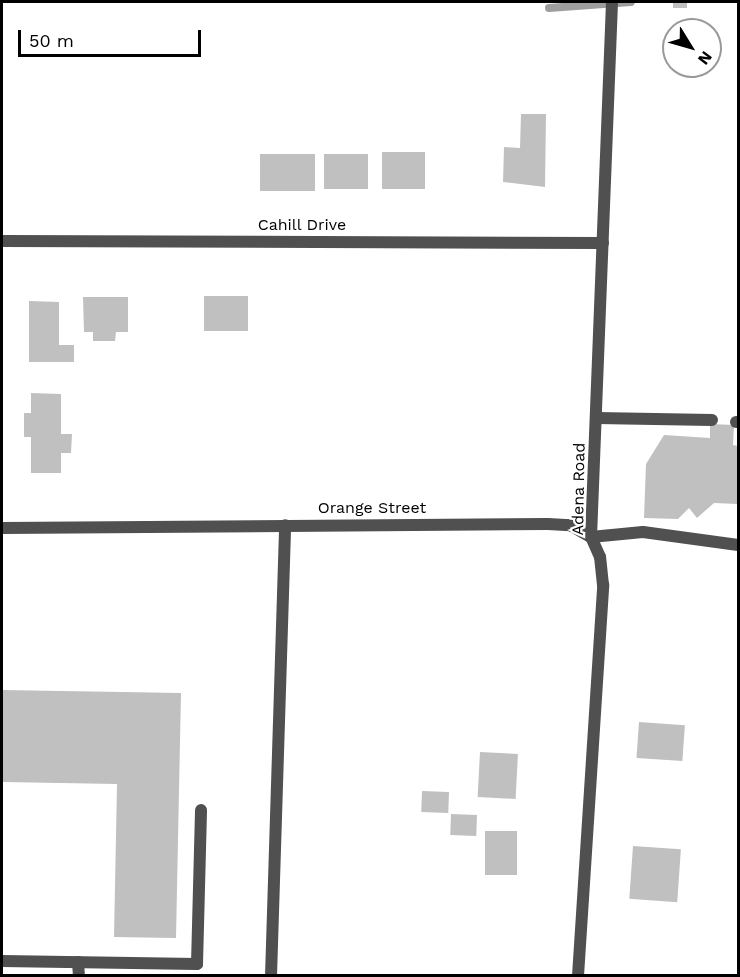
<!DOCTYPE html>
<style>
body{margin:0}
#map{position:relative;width:740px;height:977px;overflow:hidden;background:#fff;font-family:"Work Sans",sans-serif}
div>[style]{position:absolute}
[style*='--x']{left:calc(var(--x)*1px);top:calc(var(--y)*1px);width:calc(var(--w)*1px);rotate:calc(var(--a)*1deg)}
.stream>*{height:8px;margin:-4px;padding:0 4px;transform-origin:4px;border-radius:4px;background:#9e9e9e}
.building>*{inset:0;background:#c0c0c0;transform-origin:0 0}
.service>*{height:12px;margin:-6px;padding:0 6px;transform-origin:6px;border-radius:6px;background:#505050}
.minor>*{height:12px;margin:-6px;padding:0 6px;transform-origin:6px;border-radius:6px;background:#505050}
span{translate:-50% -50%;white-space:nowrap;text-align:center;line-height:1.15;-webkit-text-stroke:4.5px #fff;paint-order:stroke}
.street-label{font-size:16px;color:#000}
.frame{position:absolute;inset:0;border:3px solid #000;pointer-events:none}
.north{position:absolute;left:662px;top:18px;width:60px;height:60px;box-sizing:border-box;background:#fff;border:2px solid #999;border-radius:50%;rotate:127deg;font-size:16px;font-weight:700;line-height:24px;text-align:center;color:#000}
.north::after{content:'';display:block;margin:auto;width:21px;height:27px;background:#000;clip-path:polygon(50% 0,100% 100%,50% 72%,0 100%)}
.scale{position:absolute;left:18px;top:30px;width:183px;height:27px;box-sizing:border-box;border:3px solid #000;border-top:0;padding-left:8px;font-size:18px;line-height:21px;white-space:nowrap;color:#000;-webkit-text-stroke:4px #fff;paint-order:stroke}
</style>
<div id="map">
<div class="stream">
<div style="--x:549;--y:8;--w:82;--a:-4.2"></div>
</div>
<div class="building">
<div style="left:673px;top:2px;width:14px;height:6px"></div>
<div style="clip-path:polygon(521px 114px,546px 114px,545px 187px,503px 182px,504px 147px,520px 148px)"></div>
<div style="left:425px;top:152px;width:37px;height:43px;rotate:90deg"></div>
<div style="left:315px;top:154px;width:37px;height:55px;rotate:90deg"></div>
<div style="left:324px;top:154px;width:44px;height:35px"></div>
<div style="left:204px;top:296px;width:44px;height:35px"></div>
<div style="clip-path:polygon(83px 297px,128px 297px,128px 332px,116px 332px,115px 341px,93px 341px,93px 332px,84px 332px)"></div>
<div style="clip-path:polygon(29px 301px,59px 302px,59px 345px,74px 345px,74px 362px,29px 362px)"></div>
<div style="clip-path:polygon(31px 393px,61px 394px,61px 434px,72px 434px,71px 453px,61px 453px,61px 473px,31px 473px,31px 437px,24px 437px,24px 413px,31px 413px)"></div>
<div style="clip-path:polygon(710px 424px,734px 425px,733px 445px,738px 446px,738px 504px,714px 503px,697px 518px,689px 508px,678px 519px,644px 518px,646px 464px,664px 435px,710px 438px)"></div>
<div style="clip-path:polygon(2px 690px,181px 693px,176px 938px,114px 937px,117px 784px,2px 782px)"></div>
<div style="left:639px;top:722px;width:46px;height:36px;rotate:4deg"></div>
<div style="left:480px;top:752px;width:38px;height:45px;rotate:3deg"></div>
<div style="left:422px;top:791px;width:27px;height:21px;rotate:2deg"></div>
<div style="left:451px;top:814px;width:26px;height:21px;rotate:2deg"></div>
<div style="left:485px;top:831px;width:32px;height:44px"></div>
<div style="left:633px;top:846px;width:48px;height:53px;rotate:4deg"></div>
</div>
<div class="service">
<div style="--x:597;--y:418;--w:115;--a:1"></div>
<div style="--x:736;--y:422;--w:2;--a:0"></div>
<div style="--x:2;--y:961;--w:195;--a:0.9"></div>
<div style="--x:197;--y:964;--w:154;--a:-88.5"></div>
<div style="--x:78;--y:962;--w:14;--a:86"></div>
<div style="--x:271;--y:976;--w:451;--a:-88.2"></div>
</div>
<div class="minor">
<div style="--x:2;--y:241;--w:601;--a:0.19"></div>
<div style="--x:2;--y:528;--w:546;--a:-0.42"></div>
<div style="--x:548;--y:524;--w:22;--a:3"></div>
<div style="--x:570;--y:525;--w:24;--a:30"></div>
<div style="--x:591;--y:537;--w:52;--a:-5.5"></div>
<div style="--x:643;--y:532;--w:96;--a:7.8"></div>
<div style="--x:578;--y:976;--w:392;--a:-86.3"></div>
<div style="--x:603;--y:585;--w:28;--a:-96"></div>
<div style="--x:600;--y:557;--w:22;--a:-114"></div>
<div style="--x:591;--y:537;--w:535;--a:-87.75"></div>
</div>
<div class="street-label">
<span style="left:302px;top:225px">Cahill Drive</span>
<span style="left:579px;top:489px;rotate:-89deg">Adena Road</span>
<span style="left:372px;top:508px">Orange Street</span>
</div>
<div class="frame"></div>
<div class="north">N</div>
<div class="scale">50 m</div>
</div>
